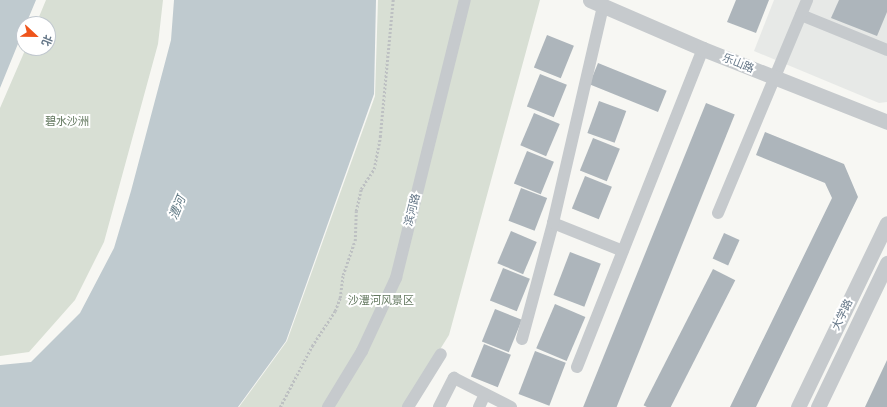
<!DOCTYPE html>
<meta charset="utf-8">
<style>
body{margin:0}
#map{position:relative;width:887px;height:407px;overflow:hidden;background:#f7f7f3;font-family:Figtree,"Noto Sans SC",sans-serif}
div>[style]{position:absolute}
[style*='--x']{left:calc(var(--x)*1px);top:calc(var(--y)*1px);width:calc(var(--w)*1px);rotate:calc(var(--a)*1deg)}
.built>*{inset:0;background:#e7e9e7}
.green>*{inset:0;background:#d8dfd4}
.water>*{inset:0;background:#bfcacf}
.building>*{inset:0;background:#adb5bb;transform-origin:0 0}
.path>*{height:2.5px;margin-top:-1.25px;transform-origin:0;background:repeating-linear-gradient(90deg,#bdc0c2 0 2px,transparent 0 4px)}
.minor>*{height:12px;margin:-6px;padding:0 6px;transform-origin:6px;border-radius:6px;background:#c6cacd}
.tertiary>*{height:15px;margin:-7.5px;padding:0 7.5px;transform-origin:7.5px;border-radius:7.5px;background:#c6cacd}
span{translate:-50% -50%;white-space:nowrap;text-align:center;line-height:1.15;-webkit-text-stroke:4px #fff;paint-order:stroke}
.street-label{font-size:11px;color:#647687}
.park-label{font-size:11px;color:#63785f}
.water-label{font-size:12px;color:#5f7883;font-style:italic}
.north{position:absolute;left:16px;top:16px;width:40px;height:40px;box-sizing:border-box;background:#fff;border:1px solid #c1c8cf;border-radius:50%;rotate:112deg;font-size:11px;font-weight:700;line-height:16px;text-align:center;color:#647687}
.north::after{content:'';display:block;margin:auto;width:14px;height:18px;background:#ef541b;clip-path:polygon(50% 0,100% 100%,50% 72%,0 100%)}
</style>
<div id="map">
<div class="built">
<div style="clip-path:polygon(774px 0,887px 0,887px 102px,879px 103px,754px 51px)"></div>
</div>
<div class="green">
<div style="clip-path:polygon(46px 0,163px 0,158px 44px,104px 242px,75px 300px,29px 352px,0 356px,0 108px,26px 48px,48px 48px,48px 24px,36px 24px)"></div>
<div style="clip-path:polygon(378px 0,540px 0,449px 335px,404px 407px,239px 407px,287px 341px,375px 96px)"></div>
</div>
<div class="water">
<div style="clip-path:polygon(0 0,36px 0,26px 24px,24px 24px,24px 29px,0 88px)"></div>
<div style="clip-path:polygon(174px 0,376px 0,374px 94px,286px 341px,238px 407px,0 407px,0 365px,31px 362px,80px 313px,114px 248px,131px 191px,171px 40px)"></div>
</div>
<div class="building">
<div style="clip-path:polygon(736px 0,769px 0,756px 33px,727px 22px)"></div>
<div style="clip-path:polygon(839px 0,887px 0,887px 12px,877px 36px,831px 18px)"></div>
<div style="left:547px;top:35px;width:29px;height:35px;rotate:22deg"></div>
<div style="left:598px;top:63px;width:74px;height:23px;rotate:22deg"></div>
<div style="left:540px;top:74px;width:29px;height:35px;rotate:22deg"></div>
<div style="left:599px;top:101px;width:29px;height:34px;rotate:20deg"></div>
<div style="left:706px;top:103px;width:31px;height:331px;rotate:22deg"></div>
<div style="left:534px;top:113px;width:28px;height:35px;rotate:23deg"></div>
<div style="clip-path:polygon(765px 132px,844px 164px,858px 197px,756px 407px,730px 407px,832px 198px,825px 183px,756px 155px)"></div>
<div style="left:593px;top:138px;width:29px;height:35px;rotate:22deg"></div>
<div style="left:527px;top:151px;width:29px;height:35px;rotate:22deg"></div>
<div style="left:585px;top:176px;width:29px;height:35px;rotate:22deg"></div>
<div style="left:521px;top:188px;width:28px;height:35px;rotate:21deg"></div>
<div style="left:511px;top:231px;width:28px;height:35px;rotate:23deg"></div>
<div style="left:724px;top:233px;width:17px;height:28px;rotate:24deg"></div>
<div style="left:570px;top:252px;width:33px;height:46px;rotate:21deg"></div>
<div style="left:503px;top:268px;width:29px;height:35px;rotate:22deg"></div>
<div style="left:713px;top:269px;width:25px;height:153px;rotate:27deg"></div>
<div style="left:555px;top:304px;width:33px;height:48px;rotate:23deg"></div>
<div style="left:495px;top:309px;width:29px;height:35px;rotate:22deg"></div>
<div style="left:484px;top:344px;width:29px;height:35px;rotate:22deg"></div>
<div style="left:535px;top:351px;width:33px;height:46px;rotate:21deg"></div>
<div style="clip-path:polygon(887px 360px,887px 407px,865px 407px)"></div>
</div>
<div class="path">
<div style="--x:280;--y:407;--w:69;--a:-62.3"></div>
<div style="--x:312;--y:346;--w:42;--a:-56.7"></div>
<div style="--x:335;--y:311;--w:14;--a:-69"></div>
<div style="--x:340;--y:298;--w:23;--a:-83"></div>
<div style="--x:343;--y:275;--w:36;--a:-71"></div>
<div style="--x:355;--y:241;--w:30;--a:-88"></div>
<div style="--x:356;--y:211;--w:23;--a:-77"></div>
<div style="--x:361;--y:189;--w:24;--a:-57"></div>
<div style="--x:374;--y:169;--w:33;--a:-79"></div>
<div style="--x:380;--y:137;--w:138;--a:-84.6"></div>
</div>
<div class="minor">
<div style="--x:801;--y:15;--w:93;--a:22.1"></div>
<div style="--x:718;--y:213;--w:231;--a:-67.3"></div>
<div style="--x:553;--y:223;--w:75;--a:21.8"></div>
<div style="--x:522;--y:339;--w:120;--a:-75"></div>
<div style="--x:553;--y:223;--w:223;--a:-77"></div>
<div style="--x:577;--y:367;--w:342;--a:-68.4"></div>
<div style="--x:328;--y:407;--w:66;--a:-58.7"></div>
<div style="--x:362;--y:351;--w:81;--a:-65"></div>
<div style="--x:396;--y:278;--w:286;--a:-76.1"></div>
<div style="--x:408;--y:407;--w:62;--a:-58.1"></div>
<div style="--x:439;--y:407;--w:33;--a:-63"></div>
<div style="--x:454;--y:378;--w:64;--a:27"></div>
<div style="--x:479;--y:407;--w:14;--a:-65"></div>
</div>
<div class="tertiary">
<div style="--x:590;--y:0;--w:123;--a:23.4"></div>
<div style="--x:703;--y:49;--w:198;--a:21.6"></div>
<div style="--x:798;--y:407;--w:204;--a:-64.2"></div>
<div style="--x:818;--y:407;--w:160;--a:-64.4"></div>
</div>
<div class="street-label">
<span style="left:738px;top:64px;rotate:22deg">乐山路</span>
<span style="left:413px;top:210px;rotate:-76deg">滨河路</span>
<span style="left:843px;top:315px;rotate:-64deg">大学路</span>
</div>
<div class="park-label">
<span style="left:67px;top:122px">碧水沙洲</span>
<span style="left:381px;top:301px">沙澧河风景区</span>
</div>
<div class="water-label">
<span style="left:178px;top:208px;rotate:-67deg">澧河</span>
</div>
<div class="north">北</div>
</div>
